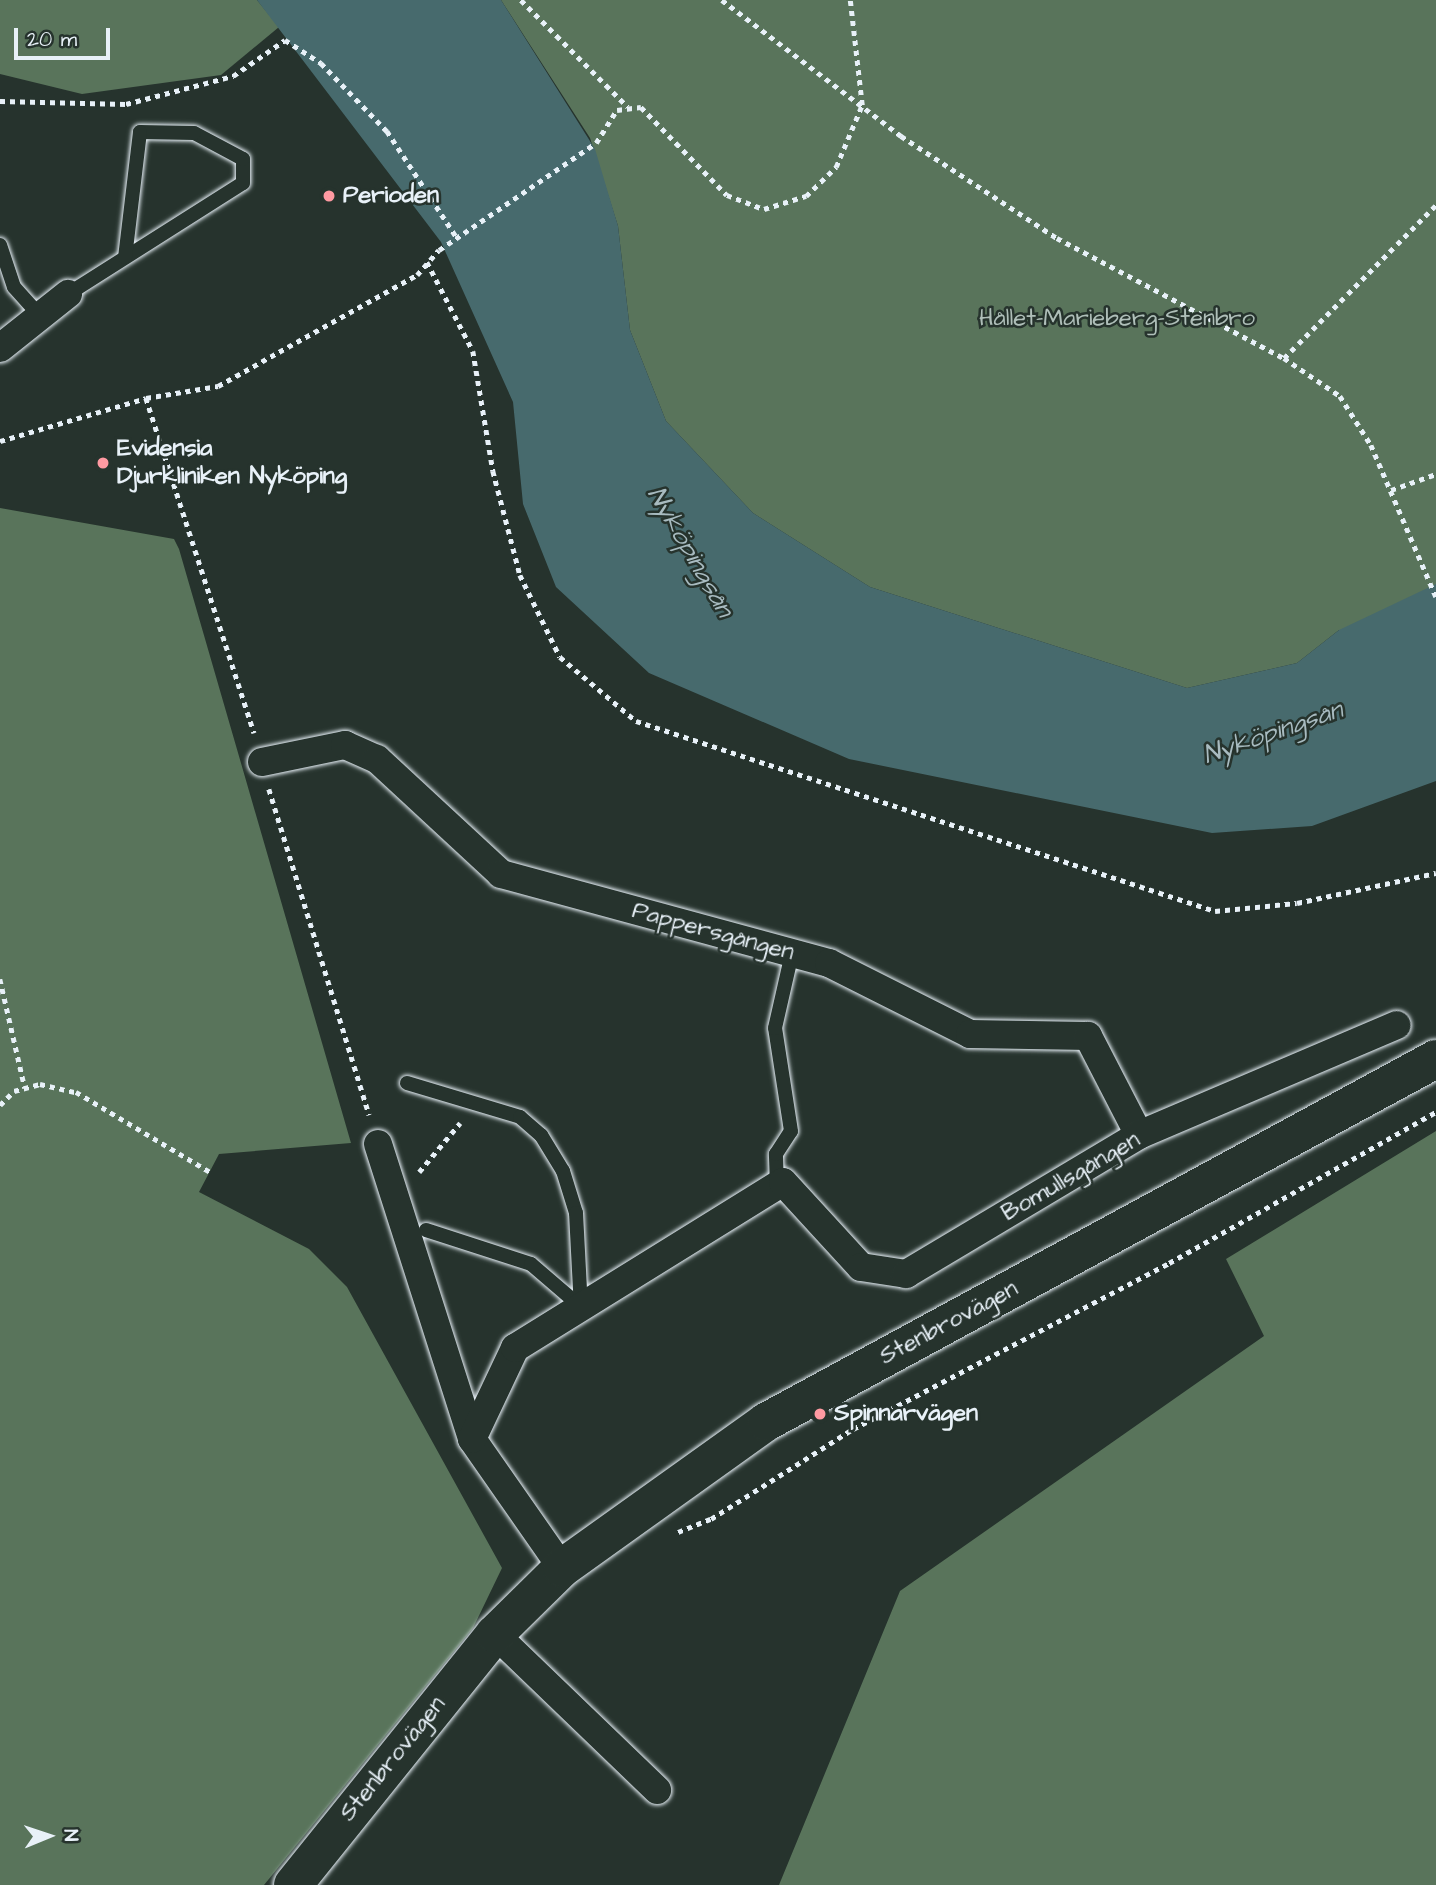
<!DOCTYPE html>
<meta charset="utf-8">
<style>
body{margin:0}
#map{position:relative;width:1436px;height:1885px;overflow:hidden;background:#26332d;font-family:"Architects Daughter",sans-serif}
div>[style]{position:absolute}
[style*='--x']{left:calc(var(--x)*1px);top:calc(var(--y)*1px);width:calc(var(--w)*1px);rotate:calc(var(--a)*1deg)}
.green>*{inset:0;background:#59745b}
.water>*{inset:0;background:#476a6d}
.path>*{height:4.5px;margin-top:-2.25px;transform-origin:0;background:repeating-linear-gradient(90deg,#e8f1f8 0 5px,transparent 0 10px)}
.roads{filter:drop-shadow(0 0 2px #e8f1f8) drop-shadow(0 0 2px #e8f1f8)}
.lane>*{height:14px;margin:-7px;padding:0 7px;transform-origin:7px;border-radius:7px;background:#26332d}
.street>*{height:28px;margin:-14px;padding:0 14px;transform-origin:14px;border-radius:14px;background:#26332d}
.secondary>*{height:38px;margin:-19px;padding:0 19px;transform-origin:19px;border-radius:19px;background:#26332d}
.dots>*{width:19px;height:19px;translate:-50% -50%;box-sizing:border-box;border:4px solid #26332d;border-radius:50%}
span{translate:-50% -50%;white-space:nowrap;text-align:center;line-height:1.15;-webkit-text-stroke:5px #26332d;paint-order:stroke}
.poi-label{font-size:24px;color:#e8f1f8;font-weight:700}
.left{translate:0 -50%;text-align:left}
.park-label{font-size:24px;color:#afbfb9}
.street-label{font-size:24px;color:#e8f1f8}
.water-label{font-size:26px;color:#a8bbc0;font-style:italic}
.north{position:absolute;left:14px;top:1801px;width:70px;height:70px;-webkit-text-stroke:5px #26332d;paint-order:stroke;rotate:88deg;font-size:19px;font-weight:700;line-height:28px;text-align:center;color:#e8f1f8}
.north::after{content:'';display:block;margin:auto;width:24px;height:32px;background:#e8f1f8;clip-path:polygon(50% 0,100% 100%,50% 72%,0 100%)}
.scale{position:absolute;left:14px;top:28px;width:96px;height:32px;box-sizing:border-box;border:4px solid #e8f1f8;border-top:0;padding-left:9px;font-size:21px;line-height:24px;white-space:nowrap;color:#e8f1f8;-webkit-text-stroke:5px #26332d;paint-order:stroke}
</style>
<div id="map">
<div class="green">
<div style="clip-path:polygon(0 0,257px 0,279px 27px,221px 75px,82px 94px,0 74px)"></div>
<div style="clip-path:polygon(501px 0,1436px 0,1436px 649px,1339px 630px,1297px 663px,1187px 688px,870px 587px,753px 513px,666px 421px,630px 330px,618px 226px,590px 138px)"></div>
<div style="clip-path:polygon(0 508px,174px 539px,179px 549px,351px 1143px,219px 1154px,199px 1192px,309px 1249px,347px 1287px,502px 1568px,473px 1628px,264px 1885px,0 1885px)"></div>
<div style="clip-path:polygon(1436px 1131px,1436px 1885px,779px 1885px,900px 1591px,1264px 1336px,1226px 1259px)"></div>
</div>
<div class="water">
<div style="clip-path:polygon(257px 0,501px 0,595px 149px,618px 226px,630px 330px,666px 421px,753px 513px,870px 587px,1187px 688px,1297px 663px,1339px 630px,1436px 584px,1436px 781px,1312px 826px,1212px 833px,849px 759px,649px 673px,556px 587px,523px 504px,513px 402px,441px 242px)"></div>
</div>
<div class="path">
<div style="--x:521;--y:0;--w:151;--a:45"></div>
<div style="--x:722;--y:0;--w:225;--a:37.2"></div>
<div style="--x:901;--y:136;--w:186;--a:33.2"></div>
<div style="--x:1057;--y:238;--w:257;--a:27.9"></div>
<div style="--x:1284;--y:358;--w:68;--a:34.2"></div>
<div style="--x:1340;--y:396;--w:58;--a:57.7"></div>
<div style="--x:1371;--y:445;--w:165;--a:66.8"></div>
<div style="--x:0;--y:101;--w:126;--a:1.4"></div>
<div style="--x:126;--y:104;--w:111;--a:-14.7"></div>
<div style="--x:233;--y:76;--w:63;--a:-34.7"></div>
<div style="--x:285;--y:40;--w:43;--a:32.6"></div>
<div style="--x:321;--y:63;--w:95;--a:45.9"></div>
<div style="--x:387;--y:131;--w:128;--a:56.8"></div>
<div style="--x:427;--y:262;--w:100;--a:62.7"></div>
<div style="--x:473;--y:351;--w:122;--a:80.5"></div>
<div style="--x:493;--y:471;--w:107;--a:75.4"></div>
<div style="--x:520;--y:575;--w:91;--a:64"></div>
<div style="--x:560;--y:657;--w:99;--a:40.1"></div>
<div style="--x:636;--y:721;--w:609;--a:18.17"></div>
<div style="--x:1215;--y:911;--w:82;--a:-5.6"></div>
<div style="--x:1297;--y:903;--w:142;--a:-12.2"></div>
<div style="--x:1284;--y:358;--w:216;--a:-45.2"></div>
<div style="--x:146;--y:398;--w:352;--a:72.1"></div>
<div style="--x:0;--y:441;--w:152;--a:-16.4"></div>
<div style="--x:146;--y:398;--w:73;--a:-9.5"></div>
<div style="--x:218;--y:386;--w:228;--a:-29.2"></div>
<div style="--x:417;--y:275;--w:33;--a:-49"></div>
<div style="--x:439;--y:250;--w:190;--a:-34.3"></div>
<div style="--x:596;--y:143;--w:39;--a:-58"></div>
<div style="--x:617;--y:110;--w:24;--a:-7"></div>
<div style="--x:641;--y:107;--w:123;--a:45.7"></div>
<div style="--x:727;--y:195;--w:40;--a:21"></div>
<div style="--x:764;--y:209;--w:44;--a:-17.2"></div>
<div style="--x:806;--y:196;--w:42;--a:-44"></div>
<div style="--x:836;--y:167;--w:67;--a:-67.2"></div>
<div style="--x:862;--y:105;--w:106;--a:-96.5"></div>
<div style="--x:1391;--y:490;--w:48;--a:-19.6"></div>
<div style="--x:269;--y:789;--w:341;--a:72.9"></div>
<div style="--x:0;--y:979;--w:112;--a:77.1"></div>
<div style="--x:0;--y:1105;--w:20;--a:-45"></div>
<div style="--x:14;--y:1091;--w:27;--a:-15"></div>
<div style="--x:40;--y:1084;--w:37;--a:13"></div>
<div style="--x:76;--y:1092;--w:156;--a:30.8"></div>
<div style="--x:419;--y:1172;--w:64;--a:-50.1"></div>
<div style="--x:678;--y:1532;--w:35;--a:-22"></div>
<div style="--x:711;--y:1519;--w:168;--a:-32.4"></div>
<div style="--x:853;--y:1429;--w:357;--a:-27.7"></div>
<div style="--x:1169;--y:1263;--w:307;--a:-29.5"></div>
</div>
<div class="roads">
<div class="lane">
<div style="--x:0;--y:245;--w:44;--a:71.6"></div>
<div style="--x:14;--y:287;--w:38;--a:48"></div>
<div style="--x:68;--y:294;--w:207;--a:-32.4"></div>
<div style="--x:243;--y:183;--w:24;--a:-90"></div>
<div style="--x:243;--y:159;--w:55;--a:-152"></div>
<div style="--x:194;--y:133;--w:54;--a:-178.9"></div>
<div style="--x:140;--y:132;--w:126;--a:96.8"></div>
<div style="--x:407;--y:1083;--w:118;--a:16.7"></div>
<div style="--x:520;--y:1117;--w:28;--a:41"></div>
<div style="--x:541;--y:1135;--w:42;--a:58.6"></div>
<div style="--x:563;--y:1171;--w:44;--a:72.8"></div>
<div style="--x:576;--y:1213;--w:94;--a:87"></div>
<div style="--x:777;--y:1186;--w:32;--a:-92"></div>
<div style="--x:776;--y:1154;--w:27;--a:-57"></div>
<div style="--x:791;--y:1131;--w:104;--a:-98.8"></div>
<div style="--x:775;--y:1028;--w:77;--a:-77.2"></div>
<div style="--x:426;--y:1230;--w:110;--a:17.9"></div>
<div style="--x:531;--y:1264;--w:66;--a:40.7"></div>
</div>
<div class="street">
<div style="--x:0;--y:348;--w:87;--a:-38.5"></div>
<div style="--x:262;--y:762;--w:85;--a:-11.6"></div>
<div style="--x:345;--y:745;--w:35;--a:24"></div>
<div style="--x:377;--y:759;--w:169;--a:42.8"></div>
<div style="--x:501;--y:874;--w:340;--a:15.2"></div>
<div style="--x:829;--y:963;--w:158;--a:26.7"></div>
<div style="--x:970;--y:1034;--w:118;--a:1"></div>
<div style="--x:1088;--y:1036;--w:111;--a:62.7"></div>
<div style="--x:378;--y:1144;--w:310;--a:72.3"></div>
<div style="--x:472;--y:1439;--w:157;--a:55.1"></div>
<div style="--x:472;--y:1439;--w:101;--a:-64.7"></div>
<div style="--x:515;--y:1348;--w:315;--a:-31.8"></div>
<div style="--x:783;--y:1182;--w:115;--a:47.5"></div>
<div style="--x:861;--y:1267;--w:46;--a:8.8"></div>
<div style="--x:906;--y:1274;--w:271;--a:-30.8"></div>
<div style="--x:1139;--y:1135;--w:280;--a:-23.1"></div>
<div style="--x:495;--y:1634;--w:225;--a:43.9"></div>
</div>
<div class="secondary">
<div style="--x:293;--y:1885;--w:322;--a:-51.2"></div>
<div style="--x:495;--y:1634;--w:94;--a:-44.6"></div>
<div style="--x:562;--y:1568;--w:251;--a:-35.6"></div>
<div style="--x:766;--y:1422;--w:762;--a:-28.45"></div>
</div>
</div>
<div class="dots">
<div style="left:329px;top:196px;background:#ff9aa2"></div>
<div style="left:103px;top:463px;background:#ff9aa2"></div>
<div style="left:820px;top:1414px;background:#ff9aa2"></div>
</div>
<div class="poi-label">
<span class="left" style="left:343px;top:196px">Perioden</span>
<span class="left" style="left:117px;top:463px">Evidensia<br>Djurkliniken Nyköping</span>
<span class="left" style="left:834px;top:1414px">Spinnarvägen</span>
</div>
<div class="park-label">
<span style="left:1117px;top:319px">Hållet-Marieberg-Stenbro</span>
</div>
<div class="street-label">
<span style="left:713px;top:932px;rotate:15deg">Pappersgången</span>
<span style="left:1071px;top:1177px;rotate:-30deg">Bomullsgången</span>
<span style="left:949px;top:1323px;rotate:-28deg">Stenbrovägen</span>
<span style="left:393px;top:1759px;rotate:-51deg">Stenbrovägen</span>
</div>
<div class="water-label">
<span style="left:690px;top:552px;rotate:60deg">Nyköpingsån</span>
<span style="left:1273px;top:733px;rotate:-19deg">Nyköpingsån</span>
</div>
<div class="north">N</div>
<div class="scale">20 m</div>
</div>
